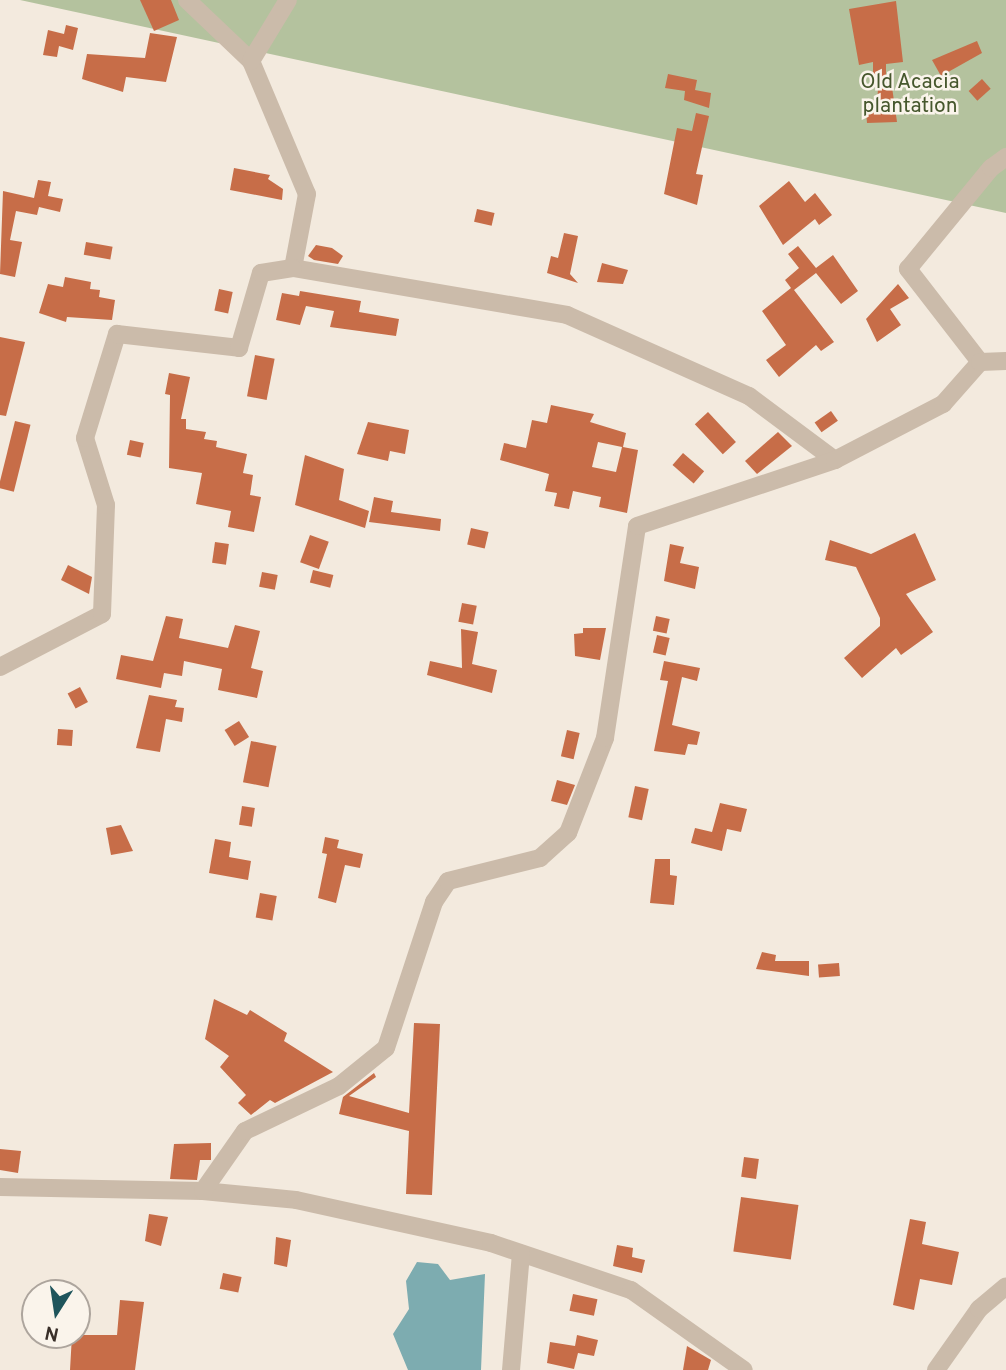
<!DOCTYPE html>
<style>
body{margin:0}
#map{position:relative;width:1006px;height:1370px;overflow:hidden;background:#f3eade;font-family:Overpass,sans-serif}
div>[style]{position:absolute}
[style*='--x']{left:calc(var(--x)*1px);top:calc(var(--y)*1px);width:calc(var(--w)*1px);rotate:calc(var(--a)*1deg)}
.green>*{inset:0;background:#b4c29e}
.water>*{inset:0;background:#7dacb0}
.building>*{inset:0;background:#c76d48;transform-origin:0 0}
.minor>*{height:18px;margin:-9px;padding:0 9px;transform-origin:9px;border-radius:9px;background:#cbbbaa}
span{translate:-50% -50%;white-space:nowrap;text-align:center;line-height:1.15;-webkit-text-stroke:5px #faf4eb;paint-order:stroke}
.park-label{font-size:21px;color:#46572d}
.north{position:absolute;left:21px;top:1279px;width:70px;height:70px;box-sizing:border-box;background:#faf4eb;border:2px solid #ada59d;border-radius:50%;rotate:192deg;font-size:19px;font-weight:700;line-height:28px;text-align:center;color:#392f29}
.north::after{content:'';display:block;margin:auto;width:24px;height:32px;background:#1e545b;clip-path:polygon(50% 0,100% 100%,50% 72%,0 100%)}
</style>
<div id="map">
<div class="green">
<div style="clip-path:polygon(20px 0,1006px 0,1006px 213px)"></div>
</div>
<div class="water">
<div style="clip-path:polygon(417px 1262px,438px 1264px,450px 1280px,485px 1274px,481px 1370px,408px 1370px,393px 1334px,409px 1309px,406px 1281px)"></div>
</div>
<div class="building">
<div style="clip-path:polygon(140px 0,171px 0,179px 20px,154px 31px)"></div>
<div style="clip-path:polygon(896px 1px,903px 62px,886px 64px,886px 80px,873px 80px,873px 62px,859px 65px,849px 9px)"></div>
<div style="clip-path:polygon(66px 25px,78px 28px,73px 50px,59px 46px,57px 57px,43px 55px,48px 30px,64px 34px)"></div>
<div style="clip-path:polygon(150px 33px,177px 37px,166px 82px,126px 77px,123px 92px,82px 79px,87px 54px,145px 58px)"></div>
<div style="clip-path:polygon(977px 41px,982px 53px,941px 76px,932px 60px)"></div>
<div style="clip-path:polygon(668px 74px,697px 80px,695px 90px,711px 93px,709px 108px,684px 100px,685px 91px,665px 88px)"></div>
<div style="left:982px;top:79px;width:13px;height:18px;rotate:48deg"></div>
<div style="clip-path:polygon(878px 87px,892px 87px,897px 122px,867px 123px,866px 111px,877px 110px)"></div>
<div style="clip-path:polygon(696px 113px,709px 116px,696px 174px,703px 175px,697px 205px,664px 194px,677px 128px,692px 131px)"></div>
<div style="clip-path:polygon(234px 168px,270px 175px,268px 179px,283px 189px,282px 200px,230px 190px)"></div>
<div style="clip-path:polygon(38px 180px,51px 182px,48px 196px,63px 199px,60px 212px,39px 207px,37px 215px,16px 211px,10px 240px,22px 242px,15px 277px,0 274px,3px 191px,34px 198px)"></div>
<div style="clip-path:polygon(789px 181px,805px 202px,815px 193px,832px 215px,819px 225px,815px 219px,783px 245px,759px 206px)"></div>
<div style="left:477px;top:209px;width:18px;height:13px;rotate:13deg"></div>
<div style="clip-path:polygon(564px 233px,578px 236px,570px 274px,578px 283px,547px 273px,551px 256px,558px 258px)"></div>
<div style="left:86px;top:242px;width:27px;height:13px;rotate:10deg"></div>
<div style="clip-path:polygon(316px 245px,332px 248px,343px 256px,338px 264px,314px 260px,308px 256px)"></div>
<div style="clip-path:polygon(798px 246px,816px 268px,833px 255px,858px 291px,841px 304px,816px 273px,794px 290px,834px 342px,821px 351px,816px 345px,779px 377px,766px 360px,786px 345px,762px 311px,791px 288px,785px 280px,799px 268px,788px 254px)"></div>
<div style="clip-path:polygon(602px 263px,628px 270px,623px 284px,597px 282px)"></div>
<div style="clip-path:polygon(65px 277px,91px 282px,90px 289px,100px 290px,99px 297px,115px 300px,112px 320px,67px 317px,66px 322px,39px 313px,48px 284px,63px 287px)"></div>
<div style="clip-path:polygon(898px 284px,909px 298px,890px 309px,901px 325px,877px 342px,866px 319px)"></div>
<div style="left:219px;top:289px;width:14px;height:22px;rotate:12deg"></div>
<div style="clip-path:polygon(300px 291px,361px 301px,359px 312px,399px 319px,396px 336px,330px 327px,334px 311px,306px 306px,300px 325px,276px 320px,282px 293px,299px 296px)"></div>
<div style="clip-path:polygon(0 337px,25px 342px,6px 416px,0 415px)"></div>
<div style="left:255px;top:355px;width:20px;height:42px;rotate:11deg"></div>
<div style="clip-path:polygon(169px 373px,190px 377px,181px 419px,186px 419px,186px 429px,206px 432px,204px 439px,217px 441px,216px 447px,247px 454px,243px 473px,253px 475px,250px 495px,261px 497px,254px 532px,228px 527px,231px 511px,196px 504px,202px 473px,169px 468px,170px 395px,165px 394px)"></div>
<div style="clip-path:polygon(evenodd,551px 405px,594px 414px,590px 422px,626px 433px,623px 447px,638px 450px,627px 513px,599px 507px,601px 497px,573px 491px,569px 509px,554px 506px,557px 493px,545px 491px,549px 474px,500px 460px,504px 443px,526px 448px,532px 420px,547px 423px,551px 405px,598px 442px,622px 447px,616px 472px,592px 467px,598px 442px)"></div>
<div style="left:831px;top:411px;width:12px;height:20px;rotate:55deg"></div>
<div style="left:708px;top:412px;width:41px;height:18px;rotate:47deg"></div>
<div style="left:15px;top:421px;width:16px;height:69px;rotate:14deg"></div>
<div style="clip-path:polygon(368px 422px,409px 430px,405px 454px,390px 451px,388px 461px,357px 454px)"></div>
<div style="clip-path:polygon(778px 432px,792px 446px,757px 474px,745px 461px)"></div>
<div style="left:130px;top:440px;width:14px;height:15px;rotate:12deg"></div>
<div style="left:683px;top:453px;width:28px;height:16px;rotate:41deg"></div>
<div style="clip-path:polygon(305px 455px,344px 469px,339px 500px,369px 511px,365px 528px,295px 505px)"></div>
<div style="clip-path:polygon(374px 497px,393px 501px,391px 512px,441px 519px,440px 531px,369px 522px)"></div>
<div style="left:471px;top:528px;width:18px;height:17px;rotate:13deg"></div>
<div style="clip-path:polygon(915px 533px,936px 580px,906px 594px,933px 632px,901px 655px,896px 648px,862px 678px,844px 658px,880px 626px,880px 618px,856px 567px,825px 560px,830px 540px,871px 554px)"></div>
<div style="left:310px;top:535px;width:20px;height:29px;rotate:20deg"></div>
<div style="left:215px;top:542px;width:14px;height:21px;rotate:8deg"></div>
<div style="clip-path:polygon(670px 544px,684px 547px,680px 563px,699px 567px,695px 589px,664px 581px)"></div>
<div style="clip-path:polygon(68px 565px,92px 577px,89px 594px,61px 580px)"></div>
<div style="left:313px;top:570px;width:21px;height:13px;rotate:14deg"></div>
<div style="left:262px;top:572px;width:16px;height:15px;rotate:11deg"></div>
<div style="left:462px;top:603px;width:15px;height:19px;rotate:11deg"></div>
<div style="clip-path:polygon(166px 616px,183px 619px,179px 638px,228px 648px,235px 625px,260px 631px,251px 668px,263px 671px,257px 698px,218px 690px,222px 669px,184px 661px,182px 676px,164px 673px,161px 688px,116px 679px,121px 655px,153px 661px)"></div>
<div style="left:656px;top:616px;width:14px;height:15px;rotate:12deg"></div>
<div style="clip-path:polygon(583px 628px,606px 628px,600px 660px,575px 656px,574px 634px,583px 633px)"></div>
<div style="clip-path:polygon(461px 629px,478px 632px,472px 664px,497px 670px,492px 693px,427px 675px,430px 661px,462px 668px)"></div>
<div style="left:657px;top:635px;width:13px;height:18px;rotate:13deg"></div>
<div style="clip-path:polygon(664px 661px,700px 668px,697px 681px,682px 677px,672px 725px,700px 732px,697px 745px,688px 744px,685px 755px,654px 751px,668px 681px,660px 680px)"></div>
<div style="left:80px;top:687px;width:17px;height:14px;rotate:62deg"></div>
<div style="clip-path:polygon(149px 695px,177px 700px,175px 707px,184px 708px,182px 722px,166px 719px,160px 752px,136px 748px)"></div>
<div style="left:239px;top:721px;width:19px;height:17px;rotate:58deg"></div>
<div style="left:58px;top:729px;width:15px;height:16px;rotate:4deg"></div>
<div style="left:567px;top:730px;width:13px;height:27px;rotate:13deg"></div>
<div style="left:251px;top:741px;width:26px;height:42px;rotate:11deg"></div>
<div style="clip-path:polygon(557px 780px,575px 785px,567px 805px,551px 801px)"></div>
<div style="left:635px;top:786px;width:14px;height:32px;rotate:12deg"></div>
<div style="clip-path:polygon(720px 803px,747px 809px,741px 832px,727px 829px,722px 851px,691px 843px,695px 828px,712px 832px)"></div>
<div style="left:242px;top:806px;width:13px;height:19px;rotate:9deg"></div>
<div style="clip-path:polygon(121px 825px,133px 851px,111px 855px,106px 828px)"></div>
<div style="clip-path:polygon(325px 837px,339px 840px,337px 848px,363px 854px,360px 868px,345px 865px,336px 903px,318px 898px,327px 854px,322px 853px)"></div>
<div style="clip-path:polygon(215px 839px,231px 842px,229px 857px,251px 861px,248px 880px,209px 873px)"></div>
<div style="clip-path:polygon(655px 859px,670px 859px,670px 875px,677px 876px,674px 905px,650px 903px)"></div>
<div style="left:260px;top:893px;width:17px;height:25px;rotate:10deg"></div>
<div style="clip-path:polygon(762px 952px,776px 955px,775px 961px,809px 961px,809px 976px,756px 969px)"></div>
<div style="left:839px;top:963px;width:13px;height:21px;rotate:86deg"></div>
<div style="clip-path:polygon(214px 999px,247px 1015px,250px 1010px,287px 1033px,284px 1041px,333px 1072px,275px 1103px,270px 1100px,251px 1115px,238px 1103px,246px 1095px,220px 1067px,229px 1056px,205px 1039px)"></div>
<div style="clip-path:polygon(414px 1023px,440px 1024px,432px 1195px,406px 1194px,409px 1131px,339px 1114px,343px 1097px,374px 1073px,376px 1077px,349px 1096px,409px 1113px)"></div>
<div style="clip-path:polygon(211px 1143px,211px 1160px,200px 1160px,197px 1180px,170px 1179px,174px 1144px)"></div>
<div style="clip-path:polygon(0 1149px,21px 1151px,18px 1173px,0 1170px)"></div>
<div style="left:744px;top:1157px;width:15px;height:20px;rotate:8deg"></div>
<div style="left:741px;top:1197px;width:58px;height:55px;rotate:8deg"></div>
<div style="clip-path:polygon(149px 1214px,168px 1217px,161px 1246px,145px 1241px)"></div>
<div style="clip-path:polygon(910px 1219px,926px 1222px,922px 1244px,959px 1252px,952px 1285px,920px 1279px,914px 1310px,893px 1305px)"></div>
<div style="clip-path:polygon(276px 1237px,291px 1240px,287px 1267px,274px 1264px)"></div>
<div style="clip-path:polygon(617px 1245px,633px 1248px,632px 1257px,645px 1260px,642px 1273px,613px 1266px)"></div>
<div style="left:223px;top:1273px;width:19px;height:16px;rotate:12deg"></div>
<div style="left:573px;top:1294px;width:25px;height:17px;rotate:12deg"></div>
<div style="clip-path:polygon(120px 1300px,144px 1302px,135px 1370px,70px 1370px,72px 1335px,117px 1335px)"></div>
<div style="clip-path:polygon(577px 1335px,598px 1340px,594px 1356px,578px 1353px,574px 1369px,547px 1363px,550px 1342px,575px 1346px)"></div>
<div style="clip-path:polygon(687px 1346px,711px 1360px,708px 1370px,683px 1370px)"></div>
</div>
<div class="minor">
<div style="--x:187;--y:0;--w:88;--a:43.6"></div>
<div style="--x:251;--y:61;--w:144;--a:67.2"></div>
<div style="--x:307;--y:194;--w:75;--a:100.7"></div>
<div style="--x:293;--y:268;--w:278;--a:9.7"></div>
<div style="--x:567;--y:315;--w:199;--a:24"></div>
<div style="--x:749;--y:396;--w:107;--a:36.7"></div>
<div style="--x:251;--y:61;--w:71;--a:-58.8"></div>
<div style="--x:980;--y:362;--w:118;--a:-127.7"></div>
<div style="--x:908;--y:269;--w:131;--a:-50.6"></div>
<div style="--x:991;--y:168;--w:19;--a:-36"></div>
<div style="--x:0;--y:667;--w:115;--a:-27.5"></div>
<div style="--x:102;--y:614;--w:109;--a:-87.9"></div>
<div style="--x:106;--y:505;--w:70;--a:-107.4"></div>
<div style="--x:85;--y:438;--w:109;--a:-72.9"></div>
<div style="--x:117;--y:334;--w:123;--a:6.5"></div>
<div style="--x:239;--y:348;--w:78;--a:-73.7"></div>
<div style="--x:261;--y:273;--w:32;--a:-9"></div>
<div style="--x:0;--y:1187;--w:203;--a:1.1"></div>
<div style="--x:203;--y:1191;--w:93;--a:5.5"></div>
<div style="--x:296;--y:1200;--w:200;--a:12.4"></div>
<div style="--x:491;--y:1243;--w:148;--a:18.6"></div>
<div style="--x:631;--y:1290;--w:138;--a:35.3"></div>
<div style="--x:203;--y:1191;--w:73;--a:-55"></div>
<div style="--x:245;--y:1131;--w:104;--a:-25.6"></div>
<div style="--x:339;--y:1086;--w:60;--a:-39"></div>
<div style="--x:386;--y:1048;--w:154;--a:-71.8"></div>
<div style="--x:434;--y:902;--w:25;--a:-56"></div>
<div style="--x:448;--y:881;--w:95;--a:-14"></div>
<div style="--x:540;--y:858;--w:38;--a:-42"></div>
<div style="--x:568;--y:833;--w:102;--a:-68.7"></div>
<div style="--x:605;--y:738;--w:214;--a:-81.4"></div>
<div style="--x:637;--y:526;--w:209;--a:-18.4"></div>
<div style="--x:835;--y:460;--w:122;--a:-27.4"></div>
<div style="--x:943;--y:404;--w:56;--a:-48.6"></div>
<div style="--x:980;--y:362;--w:26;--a:-2"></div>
<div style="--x:511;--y:1370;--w:117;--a:-85.1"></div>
<div style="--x:936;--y:1370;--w:75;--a:-54.8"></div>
<div style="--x:979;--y:1309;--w:35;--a:-40"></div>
</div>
<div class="park-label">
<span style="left:910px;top:95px">Old Acacia<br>plantation</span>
</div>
<div class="north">N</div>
</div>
